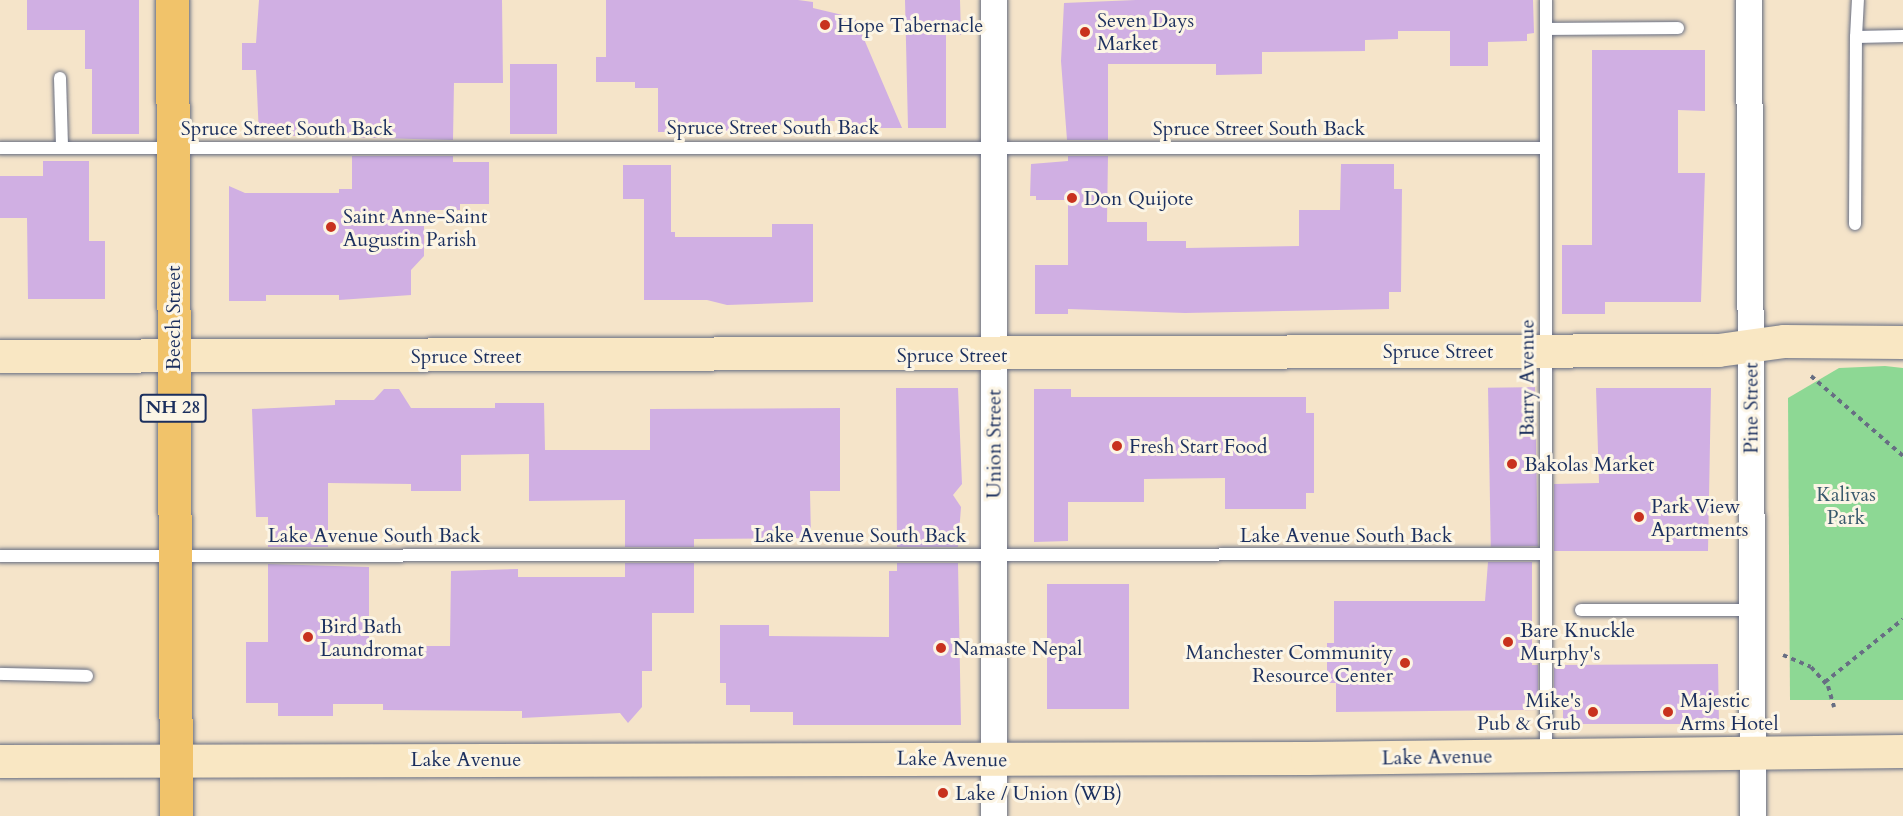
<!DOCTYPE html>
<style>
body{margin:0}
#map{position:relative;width:1903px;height:816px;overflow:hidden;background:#f5e4c9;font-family:Cardo,serif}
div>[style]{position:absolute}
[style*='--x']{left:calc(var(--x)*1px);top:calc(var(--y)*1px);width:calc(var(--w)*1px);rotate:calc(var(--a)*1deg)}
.green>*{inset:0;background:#8dd894}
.building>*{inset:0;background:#d0afe3;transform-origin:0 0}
.path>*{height:4px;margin-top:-2px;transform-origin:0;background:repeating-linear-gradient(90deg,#676e83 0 4.5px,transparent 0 9px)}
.roads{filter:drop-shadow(0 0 2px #676e83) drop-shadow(0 0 2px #676e83)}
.lane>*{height:12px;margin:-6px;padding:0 6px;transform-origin:6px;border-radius:6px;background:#fff}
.street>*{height:26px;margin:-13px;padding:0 13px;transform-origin:13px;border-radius:13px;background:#fff}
.secondary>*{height:33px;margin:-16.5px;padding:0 16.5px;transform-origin:16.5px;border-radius:16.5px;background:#f9e7c3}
.primary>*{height:33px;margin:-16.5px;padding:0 16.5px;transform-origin:16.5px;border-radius:16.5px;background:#f1c36a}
.dots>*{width:16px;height:16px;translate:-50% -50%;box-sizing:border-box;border:3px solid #fcf5e5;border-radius:50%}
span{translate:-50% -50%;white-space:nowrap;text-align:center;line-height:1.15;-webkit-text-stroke:6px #fcf5e5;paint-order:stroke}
.shield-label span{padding:2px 4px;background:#fcf5e5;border:2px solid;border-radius:4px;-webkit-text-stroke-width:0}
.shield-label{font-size:18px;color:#1b2f5e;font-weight:700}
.poi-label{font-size:20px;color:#1b2f5e}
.left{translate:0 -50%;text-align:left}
.right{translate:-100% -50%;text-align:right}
.street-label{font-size:20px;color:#1b2f5e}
.park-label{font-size:20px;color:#38596c}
</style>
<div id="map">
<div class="green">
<div style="clip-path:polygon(1885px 366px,1903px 368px,1903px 700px,1790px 700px,1788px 398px,1839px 368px)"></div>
</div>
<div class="building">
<div style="clip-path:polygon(27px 0,139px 0,139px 134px,92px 134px,92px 69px,85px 69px,85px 30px,27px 30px)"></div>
<div style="clip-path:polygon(259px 0,502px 0,503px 83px,454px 83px,453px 140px,259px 135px,256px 70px,242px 70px,242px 43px,256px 43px)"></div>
<div style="clip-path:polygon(606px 0,798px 0,813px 2px,813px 8px,855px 18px,902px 128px,842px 128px,842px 121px,790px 121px,784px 125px,729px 121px,729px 132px,658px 132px,658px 88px,635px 88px,635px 82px,596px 82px,596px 57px,606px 57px)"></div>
<div style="clip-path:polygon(905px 0,960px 0,961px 35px,946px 35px,946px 128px,908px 128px)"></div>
<div style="clip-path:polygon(1136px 0,1533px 0,1534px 33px,1527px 34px,1527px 41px,1488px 42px,1488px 66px,1450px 66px,1450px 31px,1398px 31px,1398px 39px,1365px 40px,1365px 51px,1262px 52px,1262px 74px,1216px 75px,1216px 64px,1108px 64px,1108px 140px,1067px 140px,1061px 61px,1064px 3px)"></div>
<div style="clip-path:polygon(1592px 50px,1705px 50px,1705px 111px,1678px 110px,1678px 173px,1705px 173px,1701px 302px,1605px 302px,1605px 314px,1562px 314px,1562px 245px,1592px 245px)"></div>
<div style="left:557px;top:64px;width:70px;height:47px;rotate:90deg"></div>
<div style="clip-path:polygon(352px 156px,453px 156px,453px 162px,489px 162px,489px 204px,460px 204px,460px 210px,430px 210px,430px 222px,424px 222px,424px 256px,411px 270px,411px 295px,339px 300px,339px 295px,266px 295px,266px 301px,229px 301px,229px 186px,245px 193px,339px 193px,339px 189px,352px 189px)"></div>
<div style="clip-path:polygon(1068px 156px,1108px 156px,1107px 222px,1147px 222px,1147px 241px,1186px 241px,1186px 248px,1299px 246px,1299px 210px,1340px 210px,1341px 164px,1394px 164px,1394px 189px,1402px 189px,1401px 292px,1389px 292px,1389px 309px,1185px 313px,1068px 309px,1068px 314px,1035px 314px,1035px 265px,1068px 265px,1068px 200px,1036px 200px,1036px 196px,1030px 196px,1031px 164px,1068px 161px)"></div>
<div style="clip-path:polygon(43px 161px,89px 161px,89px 241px,105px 241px,105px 299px,28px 299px,27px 218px,0 218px,0 176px,43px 176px)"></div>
<div style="clip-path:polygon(623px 165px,671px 165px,671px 232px,675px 232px,675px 237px,772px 237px,772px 224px,813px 224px,813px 302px,727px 305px,707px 300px,644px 300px,644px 199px,623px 199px)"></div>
<div style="left:1535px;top:387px;width:159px;height:47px;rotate:89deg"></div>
<div style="clip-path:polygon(896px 388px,958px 388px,962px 484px,953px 495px,961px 507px,958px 547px,897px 547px)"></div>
<div style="clip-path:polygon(1596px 388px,1711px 388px,1708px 551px,1554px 551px,1554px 484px,1599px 483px)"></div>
<div style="clip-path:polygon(384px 389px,399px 389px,411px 408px,495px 408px,495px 403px,544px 403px,545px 450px,650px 450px,650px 409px,840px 408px,840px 491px,810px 491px,811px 538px,694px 539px,694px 547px,625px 547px,625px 500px,529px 501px,529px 454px,461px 455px,461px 491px,411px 491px,411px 484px,328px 483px,328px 547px,268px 547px,268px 517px,256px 517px,252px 409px,335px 405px,335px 400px,374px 400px)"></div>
<div style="clip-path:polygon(1034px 389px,1071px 389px,1071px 397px,1306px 397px,1306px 413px,1314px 413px,1314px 493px,1306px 493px,1306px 509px,1225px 509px,1225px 478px,1144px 479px,1144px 502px,1068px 502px,1068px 541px,1034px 542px)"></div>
<div style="clip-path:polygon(1488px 562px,1532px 562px,1532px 665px,1538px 665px,1538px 710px,1336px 712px,1336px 683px,1327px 683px,1327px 643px,1334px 643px,1334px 601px,1485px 601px)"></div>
<div style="clip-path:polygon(625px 563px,694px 563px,694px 613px,652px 613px,652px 671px,642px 671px,642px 707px,628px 723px,620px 713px,522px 718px,522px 711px,383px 710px,383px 704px,333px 704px,333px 716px,278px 716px,278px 703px,246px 703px,246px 642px,268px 642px,268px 564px,369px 567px,369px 646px,450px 646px,451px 571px,518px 569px,518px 577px,625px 577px)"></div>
<div style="clip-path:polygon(897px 563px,958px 563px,961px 725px,793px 725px,793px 712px,750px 712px,750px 705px,726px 705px,726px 683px,720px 683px,720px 625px,769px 625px,769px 636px,889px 637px,889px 571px,897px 571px)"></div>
<div style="left:1047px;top:584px;width:82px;height:125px"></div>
<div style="clip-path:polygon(1718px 664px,1719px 724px,1563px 724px,1563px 710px,1554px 710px,1554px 665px)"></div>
</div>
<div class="path">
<div style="--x:1811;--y:376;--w:122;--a:41"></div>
<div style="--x:1783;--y:655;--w:30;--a:23"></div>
<div style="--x:1811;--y:667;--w:25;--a:48"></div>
<div style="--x:1828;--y:686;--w:22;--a:74"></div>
<div style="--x:1825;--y:682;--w:100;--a:-38.9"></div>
</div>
<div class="roads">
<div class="lane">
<div style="--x:1546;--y:0;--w:755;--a:90"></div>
<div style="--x:1546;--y:29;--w:132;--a:-0.4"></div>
<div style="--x:1856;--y:37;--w:37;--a:-87"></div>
<div style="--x:60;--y:78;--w:69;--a:88.3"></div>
<div style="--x:0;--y:148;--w:1546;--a:0"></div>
<div style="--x:1855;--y:224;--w:187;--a:-89.7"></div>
<div style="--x:1856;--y:37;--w:47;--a:-1.2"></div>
<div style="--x:0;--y:556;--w:1546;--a:-0.07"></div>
<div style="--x:1581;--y:610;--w:170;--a:0"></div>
<div style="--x:0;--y:674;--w:87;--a:1.3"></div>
</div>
<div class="street">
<div style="--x:1749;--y:0;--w:816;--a:89.72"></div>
<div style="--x:994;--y:816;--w:816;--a:-90"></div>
</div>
<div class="secondary">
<div style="--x:0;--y:356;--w:1718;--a:-0.2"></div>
<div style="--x:1718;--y:350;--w:67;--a:-7.8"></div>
<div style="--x:1784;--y:341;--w:119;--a:0.5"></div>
<div style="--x:0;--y:761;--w:1307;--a:-0.13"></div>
<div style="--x:1307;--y:758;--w:596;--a:-0.67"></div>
</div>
<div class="primary">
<div style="--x:172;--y:0;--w:816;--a:89.72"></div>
</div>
</div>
<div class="dots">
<div style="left:825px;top:25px;background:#c8321e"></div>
<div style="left:1085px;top:32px;background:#c8321e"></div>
<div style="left:1072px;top:198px;background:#c8321e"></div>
<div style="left:331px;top:227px;background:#c8321e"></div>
<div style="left:1117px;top:446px;background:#c8321e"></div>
<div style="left:1512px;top:464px;background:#c8321e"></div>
<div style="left:1639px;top:517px;background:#c8321e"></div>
<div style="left:308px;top:637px;background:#c8321e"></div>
<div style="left:1508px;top:642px;background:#c8321e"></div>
<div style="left:941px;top:648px;background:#c8321e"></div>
<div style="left:1405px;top:663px;background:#c8321e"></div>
<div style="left:1593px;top:712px;background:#c8321e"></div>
<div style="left:1668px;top:712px;background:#c8321e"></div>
<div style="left:943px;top:793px;background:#c8321e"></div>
</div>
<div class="shield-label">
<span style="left:173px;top:408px">NH 28</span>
</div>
<div class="poi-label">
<span class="left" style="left:1097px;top:32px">Seven Days<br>Market</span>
<span class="left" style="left:837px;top:25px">Hope Tabernacle</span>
<span class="left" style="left:1084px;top:198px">Don Quijote</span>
<span class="left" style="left:343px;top:228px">Saint Anne-Saint<br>Augustin Parish</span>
<span class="left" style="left:1129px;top:446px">Fresh Start Food</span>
<span class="left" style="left:1524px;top:464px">Bakolas Market</span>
<span class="left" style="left:1651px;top:518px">Park View<br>Apartments</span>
<span class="left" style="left:320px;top:638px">Bird Bath<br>Laundromat</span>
<span class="left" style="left:1520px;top:642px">Bare Knuckle<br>Murphy's</span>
<span class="left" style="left:953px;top:648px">Namaste Nepal</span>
<span class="right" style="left:1393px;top:664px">Manchester Community<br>Resource Center</span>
<span class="right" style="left:1581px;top:712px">Mike's<br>Pub &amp; Grub</span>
<span class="left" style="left:1680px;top:712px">Majestic<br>Arms Hotel</span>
<span class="left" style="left:955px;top:793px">Lake / Union (WB)</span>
</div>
<div class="street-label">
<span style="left:773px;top:127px">Spruce Street South Back</span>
<span style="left:287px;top:128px">Spruce Street South Back</span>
<span style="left:1259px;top:128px">Spruce Street South Back</span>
<span style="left:173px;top:318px;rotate:-90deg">Beech Street</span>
<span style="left:1438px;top:351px">Spruce Street</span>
<span style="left:952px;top:355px">Spruce Street</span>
<span style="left:466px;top:356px">Spruce Street</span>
<span style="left:1527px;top:378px;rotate:-90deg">Barry Avenue</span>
<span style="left:1751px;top:408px;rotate:-90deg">Pine Street</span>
<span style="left:994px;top:444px;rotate:-90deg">Union Street</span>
<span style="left:374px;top:535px">Lake Avenue South Back</span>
<span style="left:860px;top:535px">Lake Avenue South Back</span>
<span style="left:1346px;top:535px">Lake Avenue South Back</span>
<span style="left:1437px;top:757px;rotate:-1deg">Lake Avenue</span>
<span style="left:466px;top:759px">Lake Avenue</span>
<span style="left:952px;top:759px;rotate:1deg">Lake Avenue</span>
</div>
<div class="park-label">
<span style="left:1846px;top:506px">Kalivas<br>Park</span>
</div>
</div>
